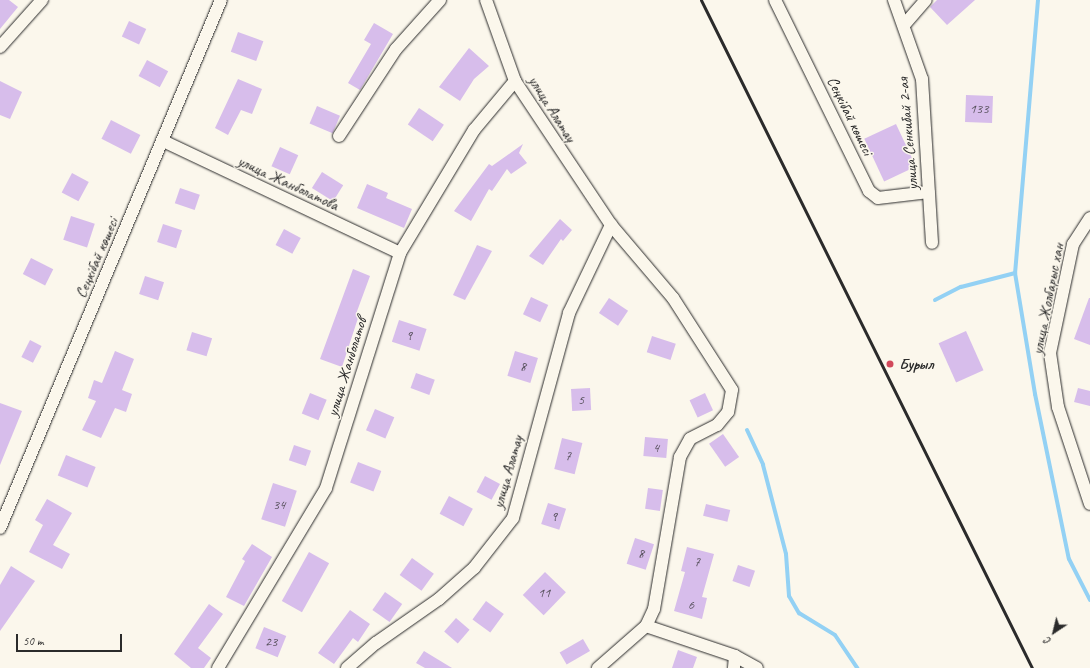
<!DOCTYPE html>
<meta charset="utf-8">
<style>
body{margin:0}
#map{position:relative;width:1090px;height:668px;overflow:hidden;background:#fbf7ec;font-family:Caveat,sans-serif}
div>[style]{position:absolute}
[style*='--x']{left:calc(var(--x)*1px);top:calc(var(--y)*1px);width:calc(var(--w)*1px);rotate:calc(var(--a)*1deg)}
.stream>*{height:4px;margin:-2px;padding:0 2px;transform-origin:2px;border-radius:2px;background:#93d1f4}
.building>*{inset:0;background:#d7bdeb;transform-origin:0 0}
.roads{filter:drop-shadow(0 0 1px #2b2b2b) drop-shadow(0 0 1px #2b2b2b)}
.street>*{height:12px;margin:-6px;padding:0 6px;transform-origin:6px;border-radius:6px;background:#fbf7ec}
.rail>*{height:3px;margin:-1.5px;padding:0 1.5px;transform-origin:1.5px;border-radius:1.5px;background:#2b2b2b}
.dots>*{width:11px;height:11px;translate:-50% -50%;box-sizing:border-box;border:2px solid #fbf7ec;border-radius:50%}
span{translate:-50% -50%;white-space:nowrap;text-align:center;line-height:1.15;-webkit-text-stroke:3px #fbf7ec;paint-order:stroke}
.number-label{font-size:14px;color:#56505b}
.number-label span{-webkit-text-stroke-width:0}
.street-label{font-size:16px;color:#2b2b2b}
.poi-label{font-size:16px;color:#2b2b2b;font-weight:700}
.left{translate:0 -50%;text-align:left}
.north{position:absolute;left:1034px;top:612px;width:40px;height:40px;-webkit-text-stroke:3px #fbf7ec;paint-order:stroke;rotate:215deg;font-size:11px;font-weight:700;line-height:16px;text-align:center;color:#2b2b2b}
.north::after{content:'';display:block;margin:auto;width:14px;height:18px;background:#2b2b2b;clip-path:polygon(50% 0,100% 100%,50% 72%,0 100%)}
.scale{position:absolute;left:16px;top:634px;width:106px;height:18px;box-sizing:border-box;border:2px solid #2b2b2b;border-top:0;padding-left:5px;font-size:12px;line-height:14px;white-space:nowrap;color:#2b2b2b;-webkit-text-stroke:3px #fbf7ec;paint-order:stroke}
</style>
<div id="map">
<div class="stream">
<div style="--x:1038;--y:0;--w:274;--a:94.8"></div>
<div style="--x:1015;--y:273;--w:123;--a:80.6"></div>
<div style="--x:1035;--y:394;--w:168;--a:78.4"></div>
<div style="--x:1069;--y:559;--w:46;--a:62.9"></div>
<div style="--x:935;--y:300;--w:29;--a:-27"></div>
<div style="--x:961;--y:287;--w:56;--a:-14.5"></div>
<div style="--x:747;--y:430;--w:38;--a:65"></div>
<div style="--x:763;--y:465;--w:92;--a:75.5"></div>
<div style="--x:786;--y:554;--w:42;--a:85.9"></div>
<div style="--x:789;--y:596;--w:20;--a:60"></div>
<div style="--x:799;--y:613;--w:42;--a:31.4"></div>
<div style="--x:835;--y:635;--w:40;--a:56"></div>
</div>
<div class="building">
<div style="clip-path:polygon(0 0,9px 0,18px 7px,0 29px)"></div>
<div style="clip-path:polygon(937px 0,975px 0,947px 25px,930px 7px)"></div>
<div style="left:129px;top:21px;width:19px;height:17px;rotate:25deg"></div>
<div style="clip-path:polygon(374px 23px,393px 34px,360px 90px,348px 83px,371px 44px,364px 40px)"></div>
<div style="left:238px;top:32px;width:27px;height:21px;rotate:20deg"></div>
<div style="clip-path:polygon(469px 48px,489px 66px,474px 79px,460px 101px,439px 87px)"></div>
<div style="left:147px;top:60px;width:24px;height:18px;rotate:28deg"></div>
<div style="clip-path:polygon(238px 79px,262px 89px,252px 114px,241px 110px,228px 135px,215px 128px)"></div>
<div style="clip-path:polygon(0 81px,22px 92px,10px 119px,0 115px)"></div>
<div style="left:966px;top:95px;width:27px;height:27px;rotate:2deg"></div>
<div style="left:317px;top:106px;width:25px;height:19px;rotate:23deg"></div>
<div style="left:419px;top:108px;width:30px;height:20px;rotate:34deg"></div>
<div style="left:111px;top:120px;width:33px;height:21px;rotate:27deg"></div>
<div style="left:896px;top:124px;width:47px;height:35px;rotate:65deg"></div>
<div style="clip-path:polygon(523px 144px,519px 153px,527px 163px,511px 174px,507px 169px,492px 191px,489px 189px,471px 221px,454px 211px,489px 164px,492px 166px)"></div>
<div style="left:280px;top:147px;width:20px;height:21px;rotate:24deg"></div>
<div style="left:322px;top:172px;width:25px;height:19px;rotate:32deg"></div>
<div style="left:72px;top:173px;width:19px;height:22px;rotate:28deg"></div>
<div style="clip-path:polygon(367px 184px,388px 193px,386px 198px,412px 209px,404px 228px,357px 208px)"></div>
<div style="left:180px;top:188px;width:21px;height:16px;rotate:19deg"></div>
<div style="left:71px;top:216px;width:25px;height:25px;rotate:18deg"></div>
<div style="clip-path:polygon(560px 219px,572px 230px,563px 241px,561px 239px,543px 265px,529px 256px)"></div>
<div style="left:163px;top:224px;width:20px;height:19px;rotate:18deg"></div>
<div style="left:284px;top:229px;width:19px;height:18px;rotate:28deg"></div>
<div style="clip-path:polygon(477px 245px,492px 251px,465px 300px,453px 295px)"></div>
<div style="left:31px;top:258px;width:25px;height:18px;rotate:27deg"></div>
<div style="clip-path:polygon(353px 269px,370px 276px,356px 314px,359px 315px,342px 367px,320px 359px)"></div>
<div style="left:145px;top:276px;width:20px;height:19px;rotate:18deg"></div>
<div style="left:531px;top:297px;width:19px;height:19px;rotate:25deg"></div>
<div style="left:609px;top:298px;width:23px;height:18px;rotate:34deg"></div>
<div style="clip-path:polygon(1089px 298px,1090px 298px,1090px 345px,1074px 339px)"></div>
<div style="left:399px;top:320px;width:29px;height:23px;rotate:18deg"></div>
<div style="left:966px;top:331px;width:43px;height:30px;rotate:66deg"></div>
<div style="left:192px;top:332px;width:21px;height:19px;rotate:17deg"></div>
<div style="left:652px;top:336px;width:25px;height:17px;rotate:18deg"></div>
<div style="left:30px;top:340px;width:13px;height:19px;rotate:27deg"></div>
<div style="clip-path:polygon(115px 351px,134px 359px,122px 390px,132px 394px,126px 412px,115px 408px,101px 438px,82px 430px,96px 401px,88px 398px,94px 380px,102px 383px)"></div>
<div style="left:515px;top:351px;width:24px;height:26px;rotate:17deg"></div>
<div style="left:416px;top:373px;width:20px;height:16px;rotate:20deg"></div>
<div style="left:590px;top:388px;width:22px;height:19px;rotate:87deg"></div>
<div style="clip-path:polygon(1078px 388px,1090px 391px,1090px 406px,1074px 402px)"></div>
<div style="left:310px;top:393px;width:18px;height:22px;rotate:22deg"></div>
<div style="left:705px;top:393px;width:19px;height:17px;rotate:65deg"></div>
<div style="clip-path:polygon(0 403px,22px 411px,0 465px)"></div>
<div style="left:375px;top:409px;width:21px;height:23px;rotate:23deg"></div>
<div style="left:723px;top:434px;width:28px;height:17px;rotate:55deg"></div>
<div style="left:645px;top:437px;width:23px;height:19px;rotate:5deg"></div>
<div style="left:562px;top:438px;width:21px;height:32px;rotate:14deg"></div>
<div style="left:294px;top:445px;width:18px;height:16px;rotate:19deg"></div>
<div style="left:66px;top:455px;width:32px;height:22px;rotate:22deg"></div>
<div style="left:358px;top:462px;width:25px;height:22px;rotate:21deg"></div>
<div style="left:485px;top:476px;width:17px;height:18px;rotate:28deg"></div>
<div style="left:273px;top:483px;width:25px;height:38px;rotate:18deg"></div>
<div style="left:648px;top:488px;width:15px;height:21px;rotate:8deg"></div>
<div style="left:449px;top:496px;width:27px;height:20px;rotate:28deg"></div>
<div style="clip-path:polygon(47px 499px,72px 513px,53px 545px,70px 554px,62px 569px,29px 552px,43px 525px,35px 520px)"></div>
<div style="left:548px;top:503px;width:19px;height:22px;rotate:18deg"></div>
<div style="left:706px;top:504px;width:25px;height:12px;rotate:14deg"></div>
<div style="left:635px;top:538px;width:20px;height:27px;rotate:18deg"></div>
<div style="clip-path:polygon(252px 544px,272px 557px,244px 606px,226px 597px,245px 561px,242px 559px)"></div>
<div style="clip-path:polygon(687px 547px,714px 554px,702px 597px,707px 598px,702px 619px,674px 611px,685px 572px,681px 571px)"></div>
<div style="left:309px;top:552px;width:23px;height:56px;rotate:29deg"></div>
<div style="left:412px;top:558px;width:27px;height:21px;rotate:36deg"></div>
<div style="left:738px;top:565px;width:18px;height:17px;rotate:19deg"></div>
<div style="clip-path:polygon(11px 566px,35px 581px,0 631px,0 585px)"></div>
<div style="left:545px;top:572px;width:29px;height:32px;rotate:44deg"></div>
<div style="left:385px;top:592px;width:21px;height:22px;rotate:35deg"></div>
<div style="left:486px;top:601px;width:22px;height:23px;rotate:36deg"></div>
<div style="clip-path:polygon(209px 604px,223px 614px,198px 648px,211px 658px,204px 668px,191px 668px,174px 654px)"></div>
<div style="clip-path:polygon(350px 610px,370px 624px,358px 642px,353px 638px,334px 664px,318px 653px)"></div>
<div style="left:456px;top:618px;width:18px;height:18px;rotate:41deg"></div>
<div style="left:264px;top:627px;width:24px;height:23px;rotate:22deg"></div>
<div style="left:583px;top:639px;width:14px;height:27px;rotate:60deg"></div>
<div style="clip-path:polygon(678px 650px,697px 657px,693px 668px,672px 668px)"></div>
<div style="clip-path:polygon(424px 651px,452px 668px,425px 668px,416px 663px)"></div>
</div>
<div class="roads">
<div class="street">
<div style="--x:486;--y:0;--w:86;--a:70.3"></div>
<div style="--x:515;--y:81;--w:173;--a:56.3"></div>
<div style="--x:611;--y:225;--w:96;--a:49.7"></div>
<div style="--x:673;--y:298;--w:109;--a:57.3"></div>
<div style="--x:732;--y:390;--w:22;--a:100"></div>
<div style="--x:728;--y:412;--w:17;--a:130"></div>
<div style="--x:717;--y:425;--w:30;--a:153"></div>
<div style="--x:690;--y:439;--w:21;--a:119"></div>
<div style="--x:680;--y:457;--w:154;--a:99.7"></div>
<div style="--x:654;--y:609;--w:19;--a:115"></div>
<div style="--x:646;--y:626;--w:64;--a:138.8"></div>
<div style="--x:775;--y:0;--w:213;--a:63.8"></div>
<div style="--x:869;--y:191;--w:11;--a:38"></div>
<div style="--x:878;--y:198;--w:51;--a:-6.7"></div>
<div style="--x:894;--y:0;--w:84;--a:70.5"></div>
<div style="--x:922;--y:79;--w:164;--a:86.5"></div>
<div style="--x:904;--y:25;--w:33;--a:-49"></div>
<div style="--x:0;--y:47;--w:63;--a:-48.2"></div>
<div style="--x:339;--y:136;--w:104;--a:-56.8"></div>
<div style="--x:396;--y:49;--w:66;--a:-48.1"></div>
<div style="--x:163;--y:141;--w:262;--a:25.3"></div>
<div style="--x:1090;--y:218;--w:31;--a:123"></div>
<div style="--x:1073;--y:244;--w:111;--a:101.9"></div>
<div style="--x:1050;--y:353;--w:55;--a:81.6"></div>
<div style="--x:1058;--y:407;--w:102;--a:71.7"></div>
<div style="--x:0;--y:528;--w:572;--a:-67.29"></div>
<div style="--x:646;--y:626;--w:94;--a:18.6"></div>
<div style="--x:735;--y:656;--w:12;--a:95"></div>
<div style="--x:735;--y:656;--w:25;--a:29"></div>
<div style="--x:218;--y:668;--w:210;--a:-59"></div>
<div style="--x:326;--y:488;--w:246;--a:-72.5"></div>
<div style="--x:400;--y:253;--w:144;--a:-59"></div>
<div style="--x:474;--y:130;--w:64;--a:-50.1"></div>
<div style="--x:347;--y:668;--w:38;--a:-41"></div>
<div style="--x:376;--y:643;--w:77;--a:-34.9"></div>
<div style="--x:439;--y:599;--w:47;--a:-41.5"></div>
<div style="--x:474;--y:568;--w:63;--a:-52"></div>
<div style="--x:513;--y:518;--w:213;--a:-74.7"></div>
<div style="--x:569;--y:313;--w:98;--a:-64.5"></div>
</div>
</div>
<div class="rail">
<div style="--x:701;--y:0;--w:746;--a:63.64"></div>
</div>
<div class="dots">
<div style="left:890px;top:364px;background:#d1495b"></div>
</div>
<div class="number-label">
<span style="left:979px;top:109px">133</span>
<span style="left:409px;top:336px">9</span>
<span style="left:523px;top:367px">8</span>
<span style="left:581px;top:400px">5</span>
<span style="left:656px;top:448px">4</span>
<span style="left:568px;top:456px">7</span>
<span style="left:279px;top:505px">34</span>
<span style="left:554px;top:517px">9</span>
<span style="left:641px;top:554px">8</span>
<span style="left:697px;top:562px">7</span>
<span style="left:544px;top:593px">11</span>
<span style="left:691px;top:605px">6</span>
<span style="left:271px;top:642px">23</span>
</div>
<div class="street-label">
<span style="left:552px;top:109px;rotate:58deg">улица Алатау</span>
<span style="left:850px;top:116px;rotate:64deg">Сеңкібай көшесі</span>
<span style="left:908px;top:134px;rotate:-95deg">улица Сенкибай 2-ая</span>
<span style="left:288px;top:183px;rotate:25deg">улица Жанболатова</span>
<span style="left:97px;top:258px;rotate:-67deg">Сеңкібай көшесі</span>
<span style="left:1048px;top:299px;rotate:-79deg">улица Жолбарыс хан</span>
<span style="left:347px;top:367px;rotate:-73deg">улица Жанболатов</span>
<span style="left:508px;top:472px;rotate:-74deg">улица Алатау</span>
</div>
<div class="poi-label">
<span class="left" style="left:899px;top:364px">Бурыл</span>
</div>
<div class="north">С</div>
<div class="scale">50 m</div>
</div>
